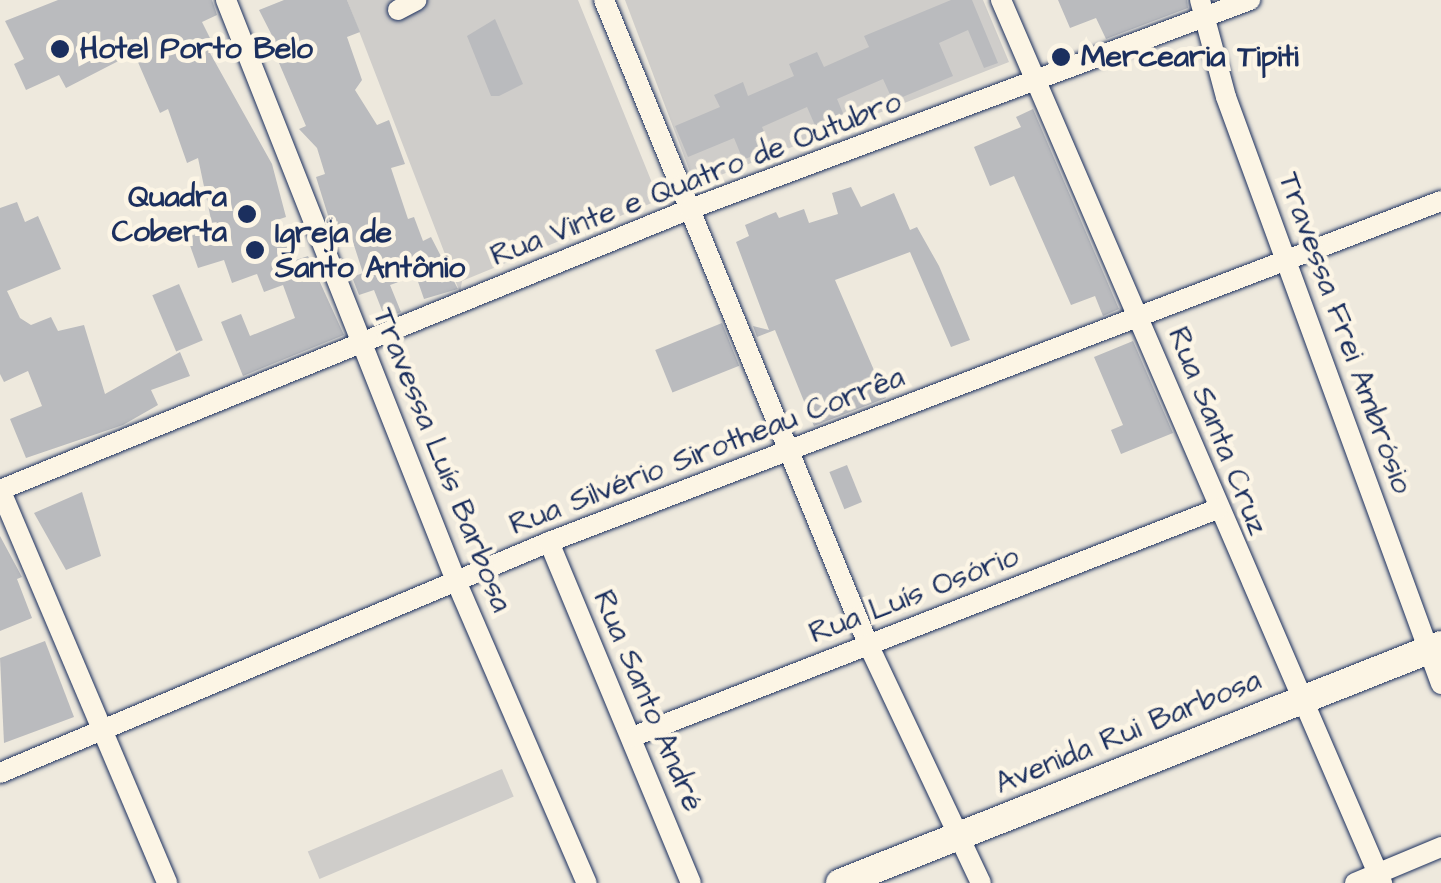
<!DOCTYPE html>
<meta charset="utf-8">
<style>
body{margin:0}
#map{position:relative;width:1441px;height:883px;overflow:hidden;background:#eee9dd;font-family:"Architects Daughter",sans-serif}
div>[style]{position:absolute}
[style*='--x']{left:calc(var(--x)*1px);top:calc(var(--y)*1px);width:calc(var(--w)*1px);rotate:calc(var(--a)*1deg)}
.green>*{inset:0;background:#cfcdca;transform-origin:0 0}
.building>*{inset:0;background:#babbbe;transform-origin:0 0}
.roads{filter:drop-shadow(0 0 2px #1b2f5e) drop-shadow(0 0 2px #1b2f5e)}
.minor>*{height:20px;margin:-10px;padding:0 10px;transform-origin:10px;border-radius:10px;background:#fcf5e5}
.major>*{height:28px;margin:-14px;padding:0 14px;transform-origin:14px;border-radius:14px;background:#fcf5e5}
.dots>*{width:28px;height:28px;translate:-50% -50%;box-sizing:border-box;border:5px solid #fcf5e5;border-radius:50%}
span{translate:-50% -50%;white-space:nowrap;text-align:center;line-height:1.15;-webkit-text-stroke:9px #fcf5e5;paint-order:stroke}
.poi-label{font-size:30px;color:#1b2f5e;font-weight:700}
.left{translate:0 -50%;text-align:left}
.right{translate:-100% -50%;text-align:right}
.street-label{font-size:30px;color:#1b2f5e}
</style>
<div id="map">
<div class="green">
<div style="clip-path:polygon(347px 0,578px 0,659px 200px,462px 281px,460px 293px)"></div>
<div style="clip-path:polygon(625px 0,983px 0,1009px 62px,695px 185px)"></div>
<div style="left:502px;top:769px;width:30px;height:211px;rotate:67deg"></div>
</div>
<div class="building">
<div style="clip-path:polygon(58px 0,212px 0,217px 15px,202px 22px,216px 50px,210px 53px,272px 164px,286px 217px,277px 220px,293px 261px,308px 256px,344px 335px,243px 376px,221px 322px,241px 314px,250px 336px,295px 318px,283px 285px,264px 292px,257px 274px,232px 283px,224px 260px,198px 268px,187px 237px,213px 229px,198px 158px,187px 163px,168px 109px,160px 113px,134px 53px,66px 88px,59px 75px,26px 90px,14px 64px,24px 59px,5px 21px)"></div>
<div style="clip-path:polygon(284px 0,347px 0,360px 32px,347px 37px,362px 80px,355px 90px,377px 125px,389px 120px,405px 164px,391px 168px,408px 219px,414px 217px,423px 241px,431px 237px,458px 289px,424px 299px,416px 276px,390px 285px,401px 312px,385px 318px,374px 290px,359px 295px,352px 277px,363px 273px,351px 236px,336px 241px,316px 177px,325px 174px,317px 148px,299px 129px,306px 126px,279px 63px,285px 61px,259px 10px)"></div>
<div style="clip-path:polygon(951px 0,972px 0,998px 63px,984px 68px,968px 30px,939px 43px,953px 76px,893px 101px,883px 79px,837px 99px,845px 118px,817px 130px,807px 107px,762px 127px,771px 148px,743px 160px,734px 138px,688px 157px,675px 126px,720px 107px,714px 95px,743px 82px,748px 96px,794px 76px,789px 64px,817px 52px,824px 67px,869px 47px,864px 36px)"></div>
<div style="clip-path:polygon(1058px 0,1187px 0,1188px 8px,1106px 39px,1096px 18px,1070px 28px)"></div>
<div style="clip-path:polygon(495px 19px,523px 84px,499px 96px,491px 96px,467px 36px)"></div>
<div style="clip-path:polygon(1033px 109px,1119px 309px,1103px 316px,1095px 296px,1071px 305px,1014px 176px,990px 186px,974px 147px,1021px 127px,1016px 117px)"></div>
<div style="clip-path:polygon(851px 187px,861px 207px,894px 193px,910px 230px,917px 227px,939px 266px,970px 340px,951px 347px,910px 252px,835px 280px,886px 398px,814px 426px,775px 330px,757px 337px,753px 326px,769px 330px,736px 242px,749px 236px,745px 225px,776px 212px,779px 218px,804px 209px,809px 223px,838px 214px,832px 193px)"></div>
<div style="clip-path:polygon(17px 202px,25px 222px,38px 216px,61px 269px,7px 291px,20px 318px,31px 325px,51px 317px,58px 331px,84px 325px,105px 394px,180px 352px,190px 376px,151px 390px,158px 405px,123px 425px,26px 458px,10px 419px,42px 406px,28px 371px,4px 382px,0 374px,0 208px)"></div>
<div style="left:179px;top:284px;width:61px;height:29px;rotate:67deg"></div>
<div style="left:722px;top:323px;width:46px;height:72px;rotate:68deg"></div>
<div style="clip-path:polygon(1133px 341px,1173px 433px,1121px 454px,1111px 430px,1123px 425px,1094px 357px)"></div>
<div style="left:847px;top:465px;width:40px;height:19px;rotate:68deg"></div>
<div style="clip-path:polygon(82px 492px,101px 556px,66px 570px,34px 513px)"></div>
<div style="clip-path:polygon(0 536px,22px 577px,17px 579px,32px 618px,0 631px)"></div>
<div style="clip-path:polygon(45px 641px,74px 717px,4px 743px,0 658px)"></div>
</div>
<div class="roads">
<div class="minor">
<div style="--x:226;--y:0;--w:625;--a:68.4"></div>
<div style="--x:456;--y:581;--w:329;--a:66.6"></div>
<div style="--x:604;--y:0;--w:696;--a:67.71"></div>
<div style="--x:868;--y:644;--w:264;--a:64.7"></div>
<div style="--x:1001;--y:0;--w:962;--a:66.66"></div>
<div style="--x:1200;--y:0;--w:100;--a:75"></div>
<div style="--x:1226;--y:97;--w:625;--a:69.88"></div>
<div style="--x:398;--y:10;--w:21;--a:-28"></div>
<div style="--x:0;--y:489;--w:428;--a:67"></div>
<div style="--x:0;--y:490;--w:745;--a:-22.16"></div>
<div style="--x:690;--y:209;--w:598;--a:-20.47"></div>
<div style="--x:549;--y:542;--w:369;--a:67.4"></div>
<div style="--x:632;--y:737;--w:628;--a:-21.29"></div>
<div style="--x:0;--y:773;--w:596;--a:-22.82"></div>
<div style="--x:549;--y:542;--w:955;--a:-20.92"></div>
<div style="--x:1355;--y:883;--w:93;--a:-22.7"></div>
</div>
<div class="major">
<div style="--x:840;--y:883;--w:646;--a:-21.6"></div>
</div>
</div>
<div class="dots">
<div style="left:60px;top:49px;background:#1b2f5e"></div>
<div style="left:1061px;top:57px;background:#1b2f5e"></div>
<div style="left:247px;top:214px;background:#1b2f5e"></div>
<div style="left:255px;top:250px;background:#1b2f5e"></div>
</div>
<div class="poi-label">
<span class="left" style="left:80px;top:49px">Hotel Porto Belo</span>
<span class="left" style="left:1081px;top:57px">Mercearia Tipiti</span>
<span class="right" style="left:227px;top:214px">Quadra<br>Coberta</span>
<span class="left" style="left:275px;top:250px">Igreja de<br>Santo Antônio</span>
</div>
<div class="street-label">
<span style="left:696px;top:179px;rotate:-21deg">Rua Vinte e Quatro de Outubro</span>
<span style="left:1345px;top:333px;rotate:70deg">Travessa Frei Ambrósio</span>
<span style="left:1218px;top:431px;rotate:68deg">Rua Santa Cruz</span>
<span style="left:707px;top:451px;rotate:-21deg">Rua Silvério Sirotheau Corrêa</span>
<span style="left:442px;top:460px;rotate:68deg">Travessa Luís Barbosa</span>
<span style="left:914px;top:595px;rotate:-21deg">Rua Luís Osório</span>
<span style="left:648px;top:701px;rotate:67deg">Rua Santo André</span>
<span style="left:1128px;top:732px;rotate:-22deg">Avenida Rui Barbosa</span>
</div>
</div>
